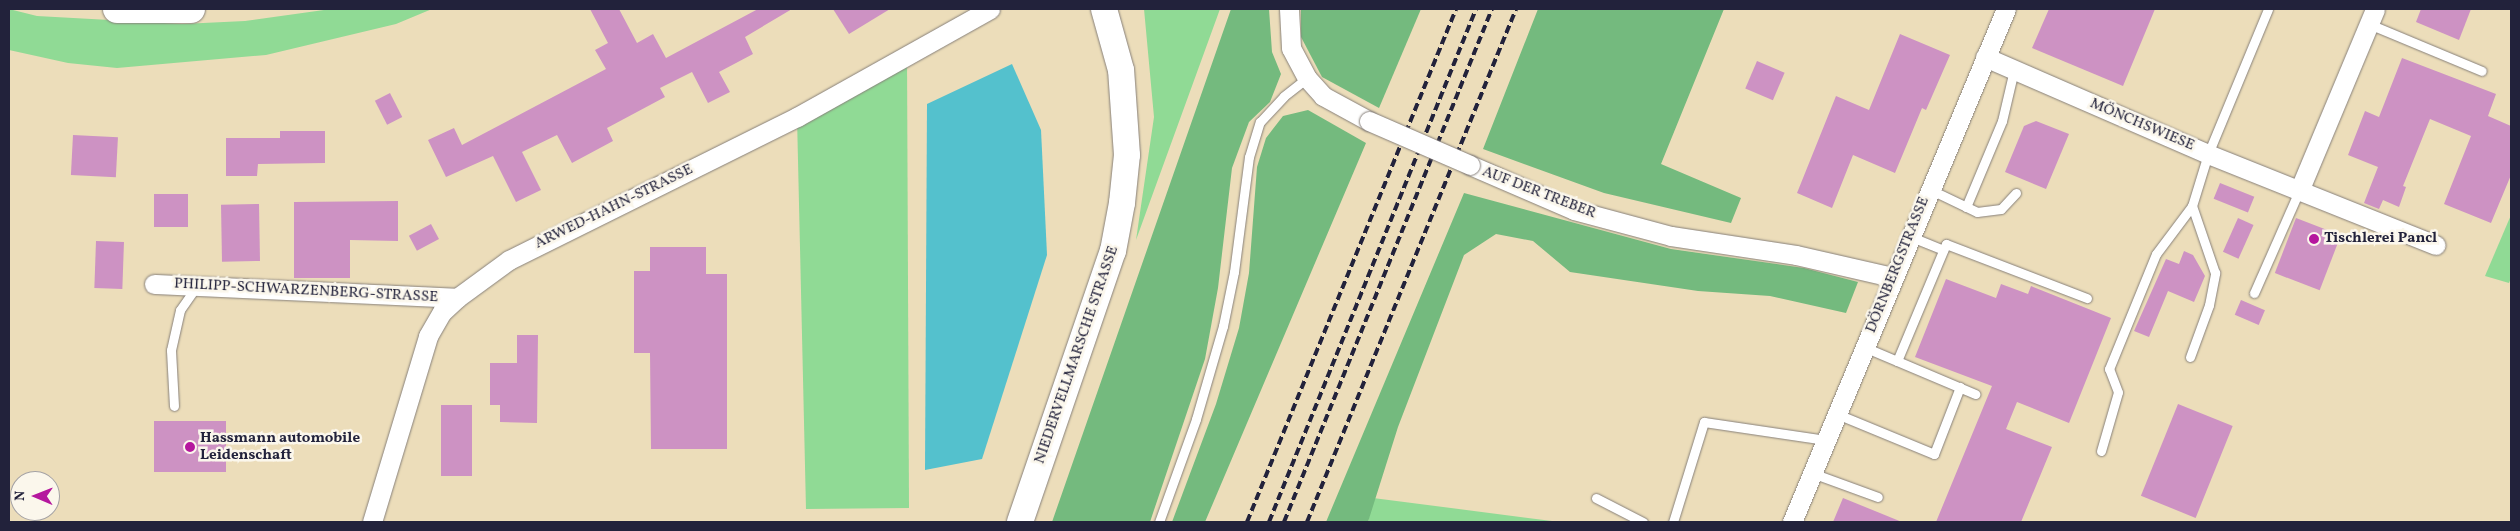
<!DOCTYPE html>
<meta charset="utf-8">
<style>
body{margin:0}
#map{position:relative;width:2520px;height:531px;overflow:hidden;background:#ecddba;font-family:Vollkorn,serif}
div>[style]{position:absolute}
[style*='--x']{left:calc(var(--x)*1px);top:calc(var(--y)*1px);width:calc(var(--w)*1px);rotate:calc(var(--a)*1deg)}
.green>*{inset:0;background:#90da95}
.forest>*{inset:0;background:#74ba7e}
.water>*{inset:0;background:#54c1cd}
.building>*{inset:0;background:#cd92c3;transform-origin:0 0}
.roads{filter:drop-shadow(0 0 1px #87807a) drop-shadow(0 0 1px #87807a)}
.lane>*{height:9px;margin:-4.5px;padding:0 4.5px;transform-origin:4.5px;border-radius:4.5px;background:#fff}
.street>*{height:19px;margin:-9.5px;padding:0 9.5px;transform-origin:9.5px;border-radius:9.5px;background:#fff}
.secondary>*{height:26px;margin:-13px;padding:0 13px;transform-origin:13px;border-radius:13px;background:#fff}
.primary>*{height:28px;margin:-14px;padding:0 14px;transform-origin:14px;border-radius:14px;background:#fff}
.rail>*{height:4px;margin-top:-2px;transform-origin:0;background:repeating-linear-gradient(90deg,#22223b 0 8px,transparent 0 12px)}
.bridges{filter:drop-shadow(0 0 1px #87807a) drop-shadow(0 0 1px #87807a)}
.street-bridge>*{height:19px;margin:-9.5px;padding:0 9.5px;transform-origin:9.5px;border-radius:9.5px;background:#fff}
.dots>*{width:14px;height:14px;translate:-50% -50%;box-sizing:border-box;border:2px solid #fbf7ec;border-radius:50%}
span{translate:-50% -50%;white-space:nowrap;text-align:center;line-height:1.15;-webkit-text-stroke:5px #fbf7ec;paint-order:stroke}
.street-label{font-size:15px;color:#22223b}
.poi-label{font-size:15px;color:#22223b;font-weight:700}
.left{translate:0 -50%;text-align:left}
.frame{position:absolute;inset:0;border:10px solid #22223b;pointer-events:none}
.north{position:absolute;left:10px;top:471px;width:50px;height:50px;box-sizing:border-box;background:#fbf7ec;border:1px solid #a4a2a5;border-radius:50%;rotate:271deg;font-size:14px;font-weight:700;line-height:20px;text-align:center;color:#22223b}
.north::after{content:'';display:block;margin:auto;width:18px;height:22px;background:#b5179e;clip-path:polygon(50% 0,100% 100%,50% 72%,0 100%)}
</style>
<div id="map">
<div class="green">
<div style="clip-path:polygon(9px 9px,37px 16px,182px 24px,245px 21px,331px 9px,432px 9px,396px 24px,266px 55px,117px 68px,68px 63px,9px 50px)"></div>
<div style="clip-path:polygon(1144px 9px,1220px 9px,1136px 240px,1154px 117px)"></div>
<div style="clip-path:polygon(907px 55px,909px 508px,806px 509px,797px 117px)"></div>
<div style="clip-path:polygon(2511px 215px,2511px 278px,2509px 283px,2485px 276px)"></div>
<div style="clip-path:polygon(1373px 498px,1560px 522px,1368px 522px)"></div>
</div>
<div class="forest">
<div style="clip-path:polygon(1231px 9px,1269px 9px,1272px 52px,1281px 74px,1270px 102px,1249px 122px,1232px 168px,1218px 288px,1205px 359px,1154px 510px,1150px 522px,1052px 522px)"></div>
<div style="clip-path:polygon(1301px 9px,1421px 9px,1379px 108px,1322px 77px,1301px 37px)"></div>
<div style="clip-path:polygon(1538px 9px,1724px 9px,1661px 164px,1741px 198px,1731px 223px,1604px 193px,1483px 149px)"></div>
<div style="clip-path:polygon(1308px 110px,1366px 143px,1205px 522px,1172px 522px,1216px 404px,1239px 328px,1249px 273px,1257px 167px,1266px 138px,1283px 116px)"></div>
<div style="clip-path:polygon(1464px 193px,1671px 249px,1804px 268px,1858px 282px,1846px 313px,1770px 296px,1698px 291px,1570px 272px,1533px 241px,1496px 234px,1464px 255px,1398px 427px,1368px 522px,1326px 522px)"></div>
</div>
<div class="water">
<div style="clip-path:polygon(1012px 64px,1041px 130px,1047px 255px,982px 459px,925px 470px,927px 104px)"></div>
</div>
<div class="building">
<div style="clip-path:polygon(590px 9px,619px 9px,637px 43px,653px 34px,666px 58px,758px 9px,792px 9px,745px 37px,753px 54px,719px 72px,730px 92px,708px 103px,692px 72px,660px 88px,665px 97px,607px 128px,613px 141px,572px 163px,557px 135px,522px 152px,541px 190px,516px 202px,493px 156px,446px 177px,428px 140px,454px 128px,462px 145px,606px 69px,595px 50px,608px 43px)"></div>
<div style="clip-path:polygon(833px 9px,890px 9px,849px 34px)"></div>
<div style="clip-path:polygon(2049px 9px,2155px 9px,2123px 86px,2032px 48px)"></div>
<div style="clip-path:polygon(2421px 9px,2471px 9px,2459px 40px,2416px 22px)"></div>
<div style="clip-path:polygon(1900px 34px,1950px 55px,1926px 110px,1922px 108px,1895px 173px,1853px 155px,1832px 208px,1797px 193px,1836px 96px,1869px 110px)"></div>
<div style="clip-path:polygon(2402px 58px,2496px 94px,2488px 116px,2511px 126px,2511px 175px,2491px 223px,2444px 204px,2471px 136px,2430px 119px,2403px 186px,2406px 187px,2399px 207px,2383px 200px,2379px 209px,2364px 203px,2378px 167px,2348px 155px,2365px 111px,2379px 117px)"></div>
<div style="left:1757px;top:61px;width:30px;height:30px;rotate:23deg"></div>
<div style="left:390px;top:93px;width:27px;height:17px;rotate:63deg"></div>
<div style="clip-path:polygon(2036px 121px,2069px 134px,2046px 189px,2005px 172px,2024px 126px)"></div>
<div style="clip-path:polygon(280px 131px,325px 131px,325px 163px,258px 164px,257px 176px,226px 176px,226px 138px,280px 138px)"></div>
<div style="left:73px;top:135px;width:45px;height:40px;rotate:3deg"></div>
<div style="left:2220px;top:183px;width:37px;height:17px;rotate:22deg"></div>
<div style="left:154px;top:194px;width:34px;height:33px"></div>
<div style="clip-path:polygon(398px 201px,398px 241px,350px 240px,350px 278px,294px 278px,294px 202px)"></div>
<div style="left:259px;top:204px;width:57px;height:38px;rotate:89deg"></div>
<div style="left:2238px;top:218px;width:17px;height:37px;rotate:24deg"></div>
<div style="left:2296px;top:218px;width:48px;height:59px;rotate:21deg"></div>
<div style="left:431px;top:224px;width:17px;height:25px;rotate:62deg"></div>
<div style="left:96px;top:241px;width:28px;height:47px;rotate:2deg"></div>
<div style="clip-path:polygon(650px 247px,706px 247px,706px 274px,727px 274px,727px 449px,651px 449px,650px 353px,634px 353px,634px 271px,650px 271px)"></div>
<div style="clip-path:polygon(2184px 251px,2193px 255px,2205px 276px,2194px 302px,2168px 291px,2149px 337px,2134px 331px,2166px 259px,2179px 264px)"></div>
<div style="clip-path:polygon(1946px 279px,1996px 298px,2001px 284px,2028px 294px,2031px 286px,2111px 318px,2069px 423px,2017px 402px,2006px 429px,2052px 447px,2021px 522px,1936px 522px,1992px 386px,1915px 357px)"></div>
<div style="left:2241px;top:300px;width:26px;height:16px;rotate:23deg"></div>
<div style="clip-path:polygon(517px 335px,538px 335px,537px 423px,500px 422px,500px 405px,490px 405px,490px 363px,517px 363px)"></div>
<div style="left:2178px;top:404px;width:59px;height:99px;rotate:22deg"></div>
<div style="left:441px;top:405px;width:31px;height:71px"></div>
<div style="left:226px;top:421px;width:51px;height:72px;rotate:90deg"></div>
<div style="clip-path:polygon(1843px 498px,1902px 522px,1833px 522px)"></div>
</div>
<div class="roads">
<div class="lane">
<div style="--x:2369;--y:24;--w:122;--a:22.6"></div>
<div style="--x:1929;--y:189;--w:53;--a:25.6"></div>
<div style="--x:1977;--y:212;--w:24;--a:-7"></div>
<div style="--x:2001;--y:209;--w:22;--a:-47"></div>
<div style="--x:1966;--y:207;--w:93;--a:-67.3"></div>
<div style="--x:2002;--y:121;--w:52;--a:-76.8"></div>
<div style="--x:1909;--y:236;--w:37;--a:22"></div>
<div style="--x:2254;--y:293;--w:111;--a:-66.2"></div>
<div style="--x:1864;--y:347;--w:121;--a:22.9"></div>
<div style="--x:2190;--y:357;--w:55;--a:-69.9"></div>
<div style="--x:2209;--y:305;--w:33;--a:-79"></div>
<div style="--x:2215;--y:273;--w:71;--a:-108.9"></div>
<div style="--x:2192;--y:206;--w:54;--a:-72.9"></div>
<div style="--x:2208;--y:154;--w:157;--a:-67.5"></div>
<div style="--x:1897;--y:361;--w:127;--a:-67.3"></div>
<div style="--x:1946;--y:244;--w:151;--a:21"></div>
<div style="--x:174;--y:406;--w:56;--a:-93.1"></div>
<div style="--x:171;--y:350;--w:41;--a:-77.3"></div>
<div style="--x:180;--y:310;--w:29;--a:-55"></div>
<div style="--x:1837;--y:414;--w:105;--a:22.4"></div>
<div style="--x:1934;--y:454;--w:72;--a:-68.8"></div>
<div style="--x:2101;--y:451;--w:61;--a:-73.9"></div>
<div style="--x:2118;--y:392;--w:25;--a:-111"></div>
<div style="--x:2109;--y:369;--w:124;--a:-67.8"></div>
<div style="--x:2156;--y:254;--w:60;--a:-53.1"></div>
<div style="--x:1812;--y:473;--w:70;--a:20"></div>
<div style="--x:1596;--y:498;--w:53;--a:27.1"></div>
<div style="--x:1159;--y:522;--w:109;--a:-70.2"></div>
<div style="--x:1196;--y:419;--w:97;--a:-73.8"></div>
<div style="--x:1223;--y:326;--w:55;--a:-78.5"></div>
<div style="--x:1234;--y:272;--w:116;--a:-82.6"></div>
<div style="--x:1249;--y:157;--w:37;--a:-73"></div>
<div style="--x:1260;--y:122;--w:35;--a:-47"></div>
<div style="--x:1284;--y:96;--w:29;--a:-38"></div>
<div style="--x:1673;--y:522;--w:105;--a:-72.8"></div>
<div style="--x:1704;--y:422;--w:123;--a:8.4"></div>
</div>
<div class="street">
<div style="--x:1289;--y:9;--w:39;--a:87"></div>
<div style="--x:1291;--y:48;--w:34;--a:62"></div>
<div style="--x:1307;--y:78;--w:24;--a:48"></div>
<div style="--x:1323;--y:96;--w:52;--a:28.5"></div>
<div style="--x:1985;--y:57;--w:243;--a:23.5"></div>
<div style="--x:2208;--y:154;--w:245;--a:21.8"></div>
<div style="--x:1470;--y:165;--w:113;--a:23.4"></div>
<div style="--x:1574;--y:210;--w:100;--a:15"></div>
<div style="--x:1671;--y:236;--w:126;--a:8.6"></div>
<div style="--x:1796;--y:255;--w:98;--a:12.9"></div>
<div style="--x:2299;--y:191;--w:197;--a:-67.3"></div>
<div style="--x:154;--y:284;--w:303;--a:2.6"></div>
<div style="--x:372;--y:522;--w:194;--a:-73.2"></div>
<div style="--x:428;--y:336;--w:28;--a:-60"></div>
<div style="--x:442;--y:312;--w:21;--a:-43"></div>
<div style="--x:457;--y:298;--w:64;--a:-36.2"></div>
<div style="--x:509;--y:260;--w:322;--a:-26.4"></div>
<div style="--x:797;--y:117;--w:221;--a:-29.2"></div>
<div style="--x:1792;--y:522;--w:556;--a:-67.36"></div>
</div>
<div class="secondary">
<div style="--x:1020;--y:522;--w:287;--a:-71.1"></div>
<div style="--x:1113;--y:251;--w:49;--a:-79.4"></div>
<div style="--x:1122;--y:203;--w:48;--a:-84.1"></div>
<div style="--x:1127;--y:155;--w:85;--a:-94"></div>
<div style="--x:1121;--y:70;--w:63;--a:-105.6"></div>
</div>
<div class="primary">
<div style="--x:117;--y:9;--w:74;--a:0"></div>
</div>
</div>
<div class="rail">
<div style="--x:1247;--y:522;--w:554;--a:-67.83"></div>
<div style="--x:1269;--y:522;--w:553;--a:-68.03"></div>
<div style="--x:1284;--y:522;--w:554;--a:-67.93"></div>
<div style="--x:1307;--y:522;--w:554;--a:-67.83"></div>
</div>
<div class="bridges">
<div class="street-bridge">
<div style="--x:1369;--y:121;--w:110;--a:23.5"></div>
</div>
</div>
<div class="dots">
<div style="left:2314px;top:239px;background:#b5179e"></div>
<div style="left:190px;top:447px;background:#b5179e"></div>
</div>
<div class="street-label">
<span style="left:2142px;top:125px;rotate:23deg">MÖNCHSWIESE</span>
<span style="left:1539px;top:193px;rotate:21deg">AUF DER TREBER</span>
<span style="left:614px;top:207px;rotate:-26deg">ARWED-HAHN-STRASSE</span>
<span style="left:1898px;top:265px;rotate:-68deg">DÖRNBERGSTRASSE</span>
<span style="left:306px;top:291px;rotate:3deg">PHILIPP-SCHWARZENBERG-STRASSE</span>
<span style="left:1077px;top:355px;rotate:-71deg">NIEDERVELLMARSCHE STRASSE</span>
</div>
<div class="poi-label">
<span class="left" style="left:2324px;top:239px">Tischlerei Pancl</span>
<span class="left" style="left:200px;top:447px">Hassmann automobile<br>Leidenschaft</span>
</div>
<div class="frame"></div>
<div class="north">N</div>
</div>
